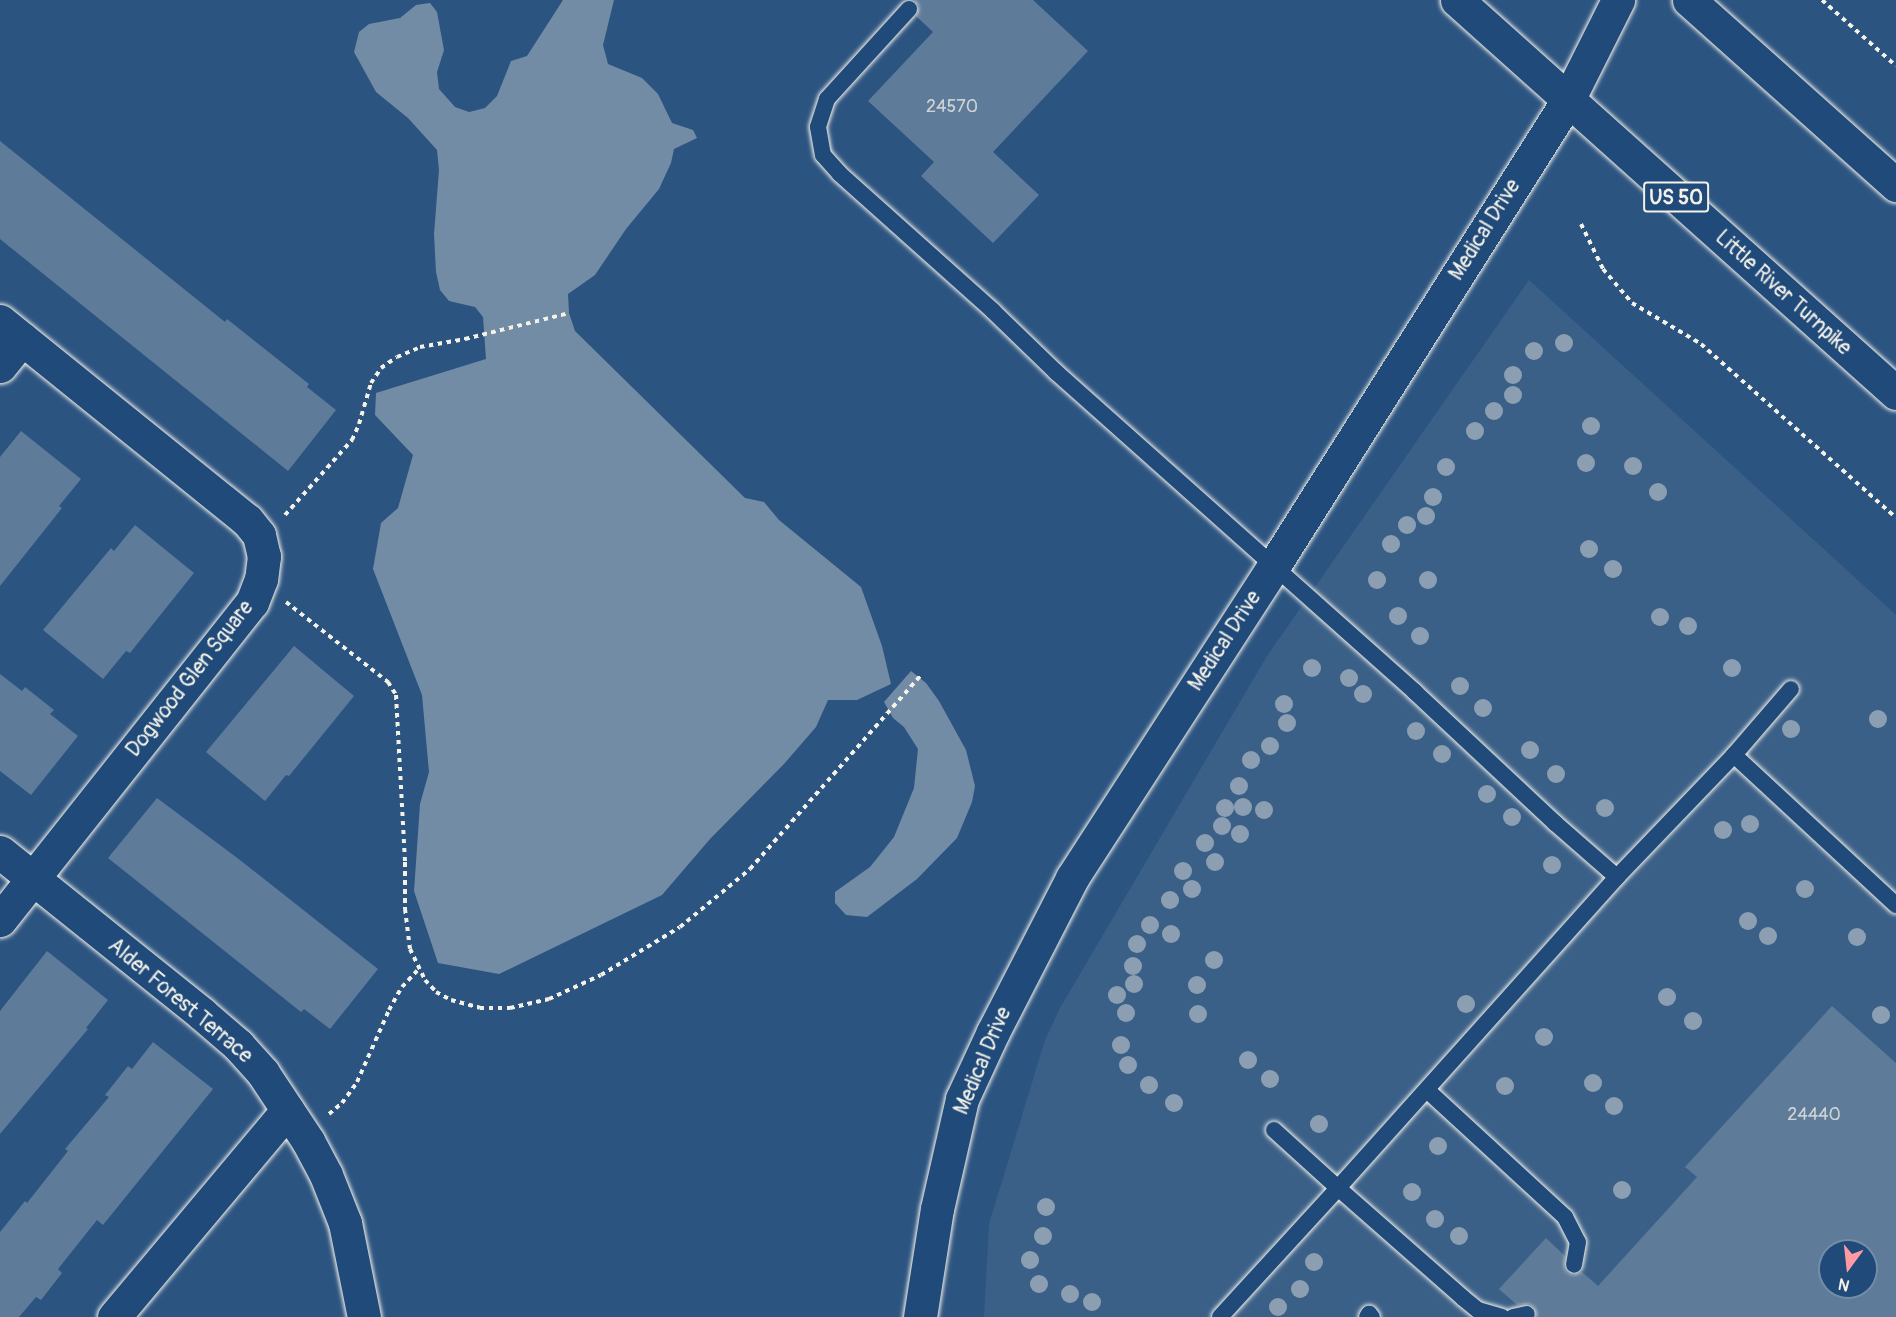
<!DOCTYPE html>
<style>
body{margin:0}
#map{position:relative;width:1896px;height:1317px;overflow:hidden;background:#2c5481;font-family:Pangolin,sans-serif}
div>[style]{position:absolute}
[style*='--x']{left:calc(var(--x)*1px);top:calc(var(--y)*1px);width:calc(var(--w)*1px);rotate:calc(var(--a)*1deg)}
.built>*{inset:0;background:#3b6088}
.water>*{inset:0;background:#738ca6}
.building>*{inset:0;background:#5e7b9a}
.path>*{height:4px;margin-top:-2px;transform-origin:0;background:repeating-linear-gradient(90deg,#f4f1e8 0 4.5px,transparent 0 9px)}
.roads{filter:drop-shadow(0 0 2px #f4f1e8) drop-shadow(0 0 2px #f4f1e8)}
.service>*{height:16px;margin:-8px;padding:0 8px;transform-origin:8px;border-radius:8px;background:#1f4a7a}
.minor>*{height:33px;margin:-16.5px;padding:0 16.5px;transform-origin:16.5px;border-radius:16.5px;background:#1f4a7a}
.tertiary>*{height:33px;margin:-16.5px;padding:0 16.5px;transform-origin:16.5px;border-radius:16.5px;background:#1f4a7a}
.trunk>*{height:33px;margin:-16.5px;padding:0 16.5px;transform-origin:16.5px;border-radius:16.5px;background:#1f4a7a}
.trees>*{width:18px;height:18px;margin:-9px;border-radius:50%;background:#8c9fb2}
span{translate:-50% -50%;white-space:nowrap;text-align:center;line-height:1.15;-webkit-text-stroke:4.5px #1f4a7a;paint-order:stroke}
.number-label{font-size:18px;color:#ced4d4}
.number-label span{-webkit-text-stroke-width:0}
.shield-label span{padding:2px 4px;background:#1f4a7a;border:2px solid;border-radius:4px;-webkit-text-stroke-width:0}
.shield-label{font-size:20px;color:#f4f1e8;font-weight:700}
.street-label{font-size:21px;color:#f4f1e8}
.north{position:absolute;left:1818px;top:1239px;width:60px;height:60px;box-sizing:border-box;background:#1f4a7a;border:2px solid #748da6;border-radius:50%;rotate:195deg;font-size:16px;font-weight:700;line-height:24px;text-align:center;color:#f4f1e8}
.north::after{content:'';display:block;margin:auto;width:21px;height:27px;background:#ff9aa2;clip-path:polygon(50% 0,100% 100%,50% 72%,0 100%)}
</style>
<div id="map">
<div class="built">
<div style="clip-path:polygon(evenodd,1529px 280px,1896px 615px,1896px 1317px,984px 1317px,989px 1224px,1045px 1040px,1060px 1008px,1267px 656px,1529px 280px,1830px 1251px,1866px 1251px,1866px 1287px,1830px 1287px,1830px 1251px)"></div>
</div>
<div class="water">
<div style="clip-path:polygon(563px 0,614px 0,603px 45px,608px 64px,642px 78px,658px 94px,672px 123px,693px 130px,697px 138px,674px 149px,671px 163px,659px 189px,626px 229px,595px 275px,568px 294px,569px 313px,575px 331px,745px 498px,764px 502px,779px 520px,861px 587px,882px 646px,891px 684px,857px 700px,828px 700px,816px 727px,784px 764px,710px 839px,662px 895px,499px 974px,438px 963px,414px 891px,420px 804px,429px 772px,422px 695px,373px 569px,381px 523px,398px 508px,413px 455px,375px 415px,376px 393px,486px 359px,483px 317px,475px 307px,449px 301px,440px 290px,436px 272px,434px 234px,439px 170px,437px 150px,408px 118px,376px 92px,354px 52px,359px 32px,369px 24px,400px 18px,416px 5px,430px 3px,437px 12px,444px 50px,437px 72px,439px 89px,455px 107px,469px 112px,485px 108px,497px 96px,511px 61px,527px 56px)"></div>
<div style="clip-path:polygon(911px 671px,926px 683px,939px 701px,966px 750px,975px 786px,972px 802px,957px 838px,917px 879px,867px 917px,846px 915px,835px 903px,835px 892px,870px 867px,894px 837px,914px 788px,918px 749px,904px 727px,893px 718px,884px 702px)"></div>
</div>
<div class="building">
<div style="clip-path:polygon(914px 0,1033px 0,1088px 51px,993px 152px,1039px 195px,993px 243px,921px 176px,934px 162px,868px 101px,933px 32px,916px 16px,919px 6px)"></div>
<div style="clip-path:polygon(0 141px,225px 322px,227px 319px,309px 384px,307px 387px,336px 410px,288px 471px,0 239px)"></div>
<div style="clip-path:polygon(21px 431px,81px 479px,59px 506px,62px 508px,0 586px,0 457px)"></div>
<div style="clip-path:polygon(135px 525px,194px 573px,130px 653px,126px 651px,103px 679px,43px 630px,111px 548px,114px 551px)"></div>
<div style="clip-path:polygon(294px 646px,354px 696px,289px 776px,286px 775px,265px 801px,206px 752px)"></div>
<div style="clip-path:polygon(0 674px,22px 691px,25px 687px,54px 710px,50px 714px,78px 736px,31px 795px,0 771px)"></div>
<div style="clip-path:polygon(157px 798px,240px 860px,378px 969px,330px 1029px,304px 1009px,301px 1012px,108px 858px)"></div>
<div style="clip-path:polygon(47px 951px,108px 1000px,86px 1028px,88px 1029px,0 1134px,0 1011px)"></div>
<div style="clip-path:polygon(evenodd,1832px 1006px,1896px 1063px,1896px 1317px,1537px 1317px,1534px 1307px,1530px 1304px,1517px 1305px,1499px 1289px,1546px 1238px,1565px 1256px,1564px 1268px,1567px 1273px,1573px 1275px,1582px 1272px,1598px 1286px,1697px 1177px,1685px 1167px,1832px 1006px,1830px 1251px,1866px 1251px,1866px 1287px,1830px 1287px,1830px 1251px)"></div>
<div style="clip-path:polygon(153px 1042px,213px 1089px,103px 1225px,97px 1220px,58px 1269px,62px 1273px,41px 1300px,36px 1297px,19px 1317px,0 1317px,0 1232px,25px 1201px,27px 1203px,68px 1151px,65px 1149px,109px 1097px,105px 1095px,128px 1066px,132px 1069px)"></div>
</div>
<div class="path">
<div style="--x:1822;--y:0;--w:99;--a:41.7"></div>
<div style="--x:1581;--y:224;--w:50;--a:63.9"></div>
<div style="--x:1603;--y:269;--w:45;--a:49.5"></div>
<div style="--x:1632;--y:303;--w:80;--a:30.7"></div>
<div style="--x:1701;--y:344;--w:261;--a:41.7"></div>
<div style="--x:285;--y:515;--w:101;--a:-48.2"></div>
<div style="--x:352;--y:440;--w:17;--a:-66"></div>
<div style="--x:359;--y:424;--w:43;--a:-73.7"></div>
<div style="--x:371;--y:383;--w:18;--a:-56"></div>
<div style="--x:381;--y:368;--w:19;--a:-35"></div>
<div style="--x:397;--y:357;--w:25;--a:-23"></div>
<div style="--x:420;--y:347;--w:46;--a:-10.1"></div>
<div style="--x:465;--y:339;--w:107;--a:-14"></div>
<div style="--x:286;--y:602;--w:130;--a:38.1"></div>
<div style="--x:388;--y:682;--w:15;--a:58"></div>
<div style="--x:396;--y:695;--w:167;--a:86.9"></div>
<div style="--x:405;--y:862;--w:47;--a:90"></div>
<div style="--x:405;--y:909;--w:40;--a:82.9"></div>
<div style="--x:410;--y:949;--w:34;--a:64"></div>
<div style="--x:425;--y:980;--w:16;--a:47"></div>
<div style="--x:436;--y:992;--w:17;--a:28"></div>
<div style="--x:451;--y:1000;--w:30;--a:15"></div>
<div style="--x:480;--y:1008;--w:30;--a:0"></div>
<div style="--x:510;--y:1008;--w:40;--a:-13"></div>
<div style="--x:549;--y:999;--w:57;--a:-24.8"></div>
<div style="--x:601;--y:975;--w:92;--a:-31.3"></div>
<div style="--x:680;--y:927;--w:91;--a:-39.6"></div>
<div style="--x:750;--y:869;--w:259;--a:-48.6"></div>
<div style="--x:329;--y:1114;--w:17;--a:-40"></div>
<div style="--x:342;--y:1103;--w:26;--a:-54"></div>
<div style="--x:357;--y:1082;--w:79;--a:-66"></div>
<div style="--x:389;--y:1010;--w:26;--a:-61"></div>
<div style="--x:402;--y:987;--w:25;--a:-47"></div>
</div>
<div class="roads">
<div class="service">
<div style="--x:909;--y:9;--w:122;--a:132.3"></div>
<div style="--x:827;--y:99;--w:29;--a:108"></div>
<div style="--x:818;--y:127;--w:28;--a:80"></div>
<div style="--x:823;--y:155;--w:25;--a:48"></div>
<div style="--x:840;--y:174;--w:205;--a:41.8"></div>
<div style="--x:993;--y:311;--w:88;--a:44.1"></div>
<div style="--x:1056;--y:372;--w:481;--a:41.7"></div>
<div style="--x:1415;--y:692;--w:192;--a:43.1"></div>
<div style="--x:1555;--y:823;--w:82;--a:41.1"></div>
<div style="--x:1734;--y:755;--w:221;--a:42.8"></div>
<div style="--x:1428;--y:1091;--w:186;--a:42.6"></div>
<div style="--x:1565;--y:1217;--w:28;--a:63"></div>
<div style="--x:1578;--y:1242;--w:23;--a:100"></div>
<div style="--x:1274;--y:1130;--w:86;--a:42.2"></div>
<div style="--x:1338;--y:1188;--w:418;--a:-48.1"></div>
<div style="--x:1617;--y:877;--w:169;--a:-46.2"></div>
<div style="--x:1734;--y:755;--w:87;--a:-49.2"></div>
<div style="--x:1220;--y:1317;--w:175;--a:-47.5"></div>
<div style="--x:1338;--y:1188;--w:167;--a:41.3"></div>
<div style="--x:1463;--y:1298;--w:19;--a:39"></div>
<div style="--x:1478;--y:1310;--w:25;--a:16"></div>
<div style="--x:1367;--y:1317;--w:4;--a:-56"></div>
<div style="--x:1369;--y:1314;--w:4;--a:45"></div>
<div style="--x:1513;--y:1317;--w:14;--a:-12"></div>
</div>
<div class="minor">
<div style="--x:0;--y:321;--w:317;--a:38.9"></div>
<div style="--x:247;--y:520;--w:19;--a:51"></div>
<div style="--x:259;--y:535;--w:22;--a:77"></div>
<div style="--x:264;--y:556;--w:23;--a:97"></div>
<div style="--x:261;--y:579;--w:25;--a:111"></div>
<div style="--x:252;--y:602;--w:406;--a:128.4"></div>
<div style="--x:0;--y:366;--w:35;--a:-51"></div>
<div style="--x:0;--y:852;--w:259;--a:38.7"></div>
<div style="--x:202;--y:1014;--w:48;--a:40.7"></div>
<div style="--x:238;--y:1045;--w:38;--a:48"></div>
<div style="--x:263;--y:1073;--w:82;--a:56.5"></div>
<div style="--x:308;--y:1141;--w:38;--a:62"></div>
<div style="--x:326;--y:1175;--w:52;--a:68.4"></div>
<div style="--x:345;--y:1223;--w:96;--a:78.6"></div>
<div style="--x:114;--y:1317;--w:270;--a:-50"></div>
</div>
<div class="tertiary">
<div style="--x:920;--y:1317;--w:109;--a:-81.1"></div>
<div style="--x:937;--y:1209;--w:113;--a:-77.2"></div>
<div style="--x:962;--y:1099;--w:74;--a:-65.2"></div>
<div style="--x:993;--y:1032;--w:173;--a:-62.8"></div>
<div style="--x:1072;--y:878;--w:370;--a:-57.1"></div>
<div style="--x:1273;--y:567;--w:552;--a:-57.72"></div>
<div style="--x:1568;--y:100;--w:112;--a:-63.4"></div>
</div>
<div class="trunk">
<div style="--x:1457;--y:0;--w:589;--a:41.84"></div>
<div style="--x:1689;--y:0;--w:278;--a:41.8"></div>
</div>
</div>
<div class="trees">
<div style="left:1564px;top:343px"></div>
<div style="left:1534px;top:351px"></div>
<div style="left:1513px;top:375px"></div>
<div style="left:1513px;top:395px"></div>
<div style="left:1494px;top:411px"></div>
<div style="left:1591px;top:426px"></div>
<div style="left:1475px;top:431px"></div>
<div style="left:1586px;top:463px"></div>
<div style="left:1633px;top:466px"></div>
<div style="left:1446px;top:467px"></div>
<div style="left:1658px;top:492px"></div>
<div style="left:1433px;top:497px"></div>
<div style="left:1426px;top:516px"></div>
<div style="left:1407px;top:525px"></div>
<div style="left:1391px;top:544px"></div>
<div style="left:1589px;top:549px"></div>
<div style="left:1613px;top:569px"></div>
<div style="left:1377px;top:580px"></div>
<div style="left:1428px;top:580px"></div>
<div style="left:1398px;top:616px"></div>
<div style="left:1660px;top:617px"></div>
<div style="left:1688px;top:626px"></div>
<div style="left:1420px;top:636px"></div>
<div style="left:1312px;top:668px"></div>
<div style="left:1732px;top:668px"></div>
<div style="left:1349px;top:678px"></div>
<div style="left:1460px;top:686px"></div>
<div style="left:1363px;top:694px"></div>
<div style="left:1284px;top:704px"></div>
<div style="left:1483px;top:708px"></div>
<div style="left:1878px;top:719px"></div>
<div style="left:1287px;top:723px"></div>
<div style="left:1791px;top:729px"></div>
<div style="left:1416px;top:731px"></div>
<div style="left:1270px;top:746px"></div>
<div style="left:1530px;top:750px"></div>
<div style="left:1442px;top:754px"></div>
<div style="left:1251px;top:760px"></div>
<div style="left:1556px;top:774px"></div>
<div style="left:1239px;top:786px"></div>
<div style="left:1487px;top:794px"></div>
<div style="left:1243px;top:807px"></div>
<div style="left:1225px;top:808px"></div>
<div style="left:1605px;top:808px"></div>
<div style="left:1264px;top:810px"></div>
<div style="left:1512px;top:817px"></div>
<div style="left:1750px;top:824px"></div>
<div style="left:1222px;top:826px"></div>
<div style="left:1723px;top:830px"></div>
<div style="left:1240px;top:834px"></div>
<div style="left:1205px;top:843px"></div>
<div style="left:1215px;top:862px"></div>
<div style="left:1552px;top:865px"></div>
<div style="left:1183px;top:871px"></div>
<div style="left:1192px;top:889px"></div>
<div style="left:1805px;top:889px"></div>
<div style="left:1170px;top:900px"></div>
<div style="left:1748px;top:921px"></div>
<div style="left:1150px;top:925px"></div>
<div style="left:1171px;top:934px"></div>
<div style="left:1768px;top:936px"></div>
<div style="left:1857px;top:937px"></div>
<div style="left:1137px;top:944px"></div>
<div style="left:1214px;top:960px"></div>
<div style="left:1133px;top:966px"></div>
<div style="left:1134px;top:984px"></div>
<div style="left:1197px;top:985px"></div>
<div style="left:1117px;top:995px"></div>
<div style="left:1667px;top:997px"></div>
<div style="left:1466px;top:1004px"></div>
<div style="left:1126px;top:1013px"></div>
<div style="left:1198px;top:1014px"></div>
<div style="left:1881px;top:1015px"></div>
<div style="left:1693px;top:1021px"></div>
<div style="left:1544px;top:1037px"></div>
<div style="left:1121px;top:1045px"></div>
<div style="left:1248px;top:1060px"></div>
<div style="left:1128px;top:1065px"></div>
<div style="left:1270px;top:1079px"></div>
<div style="left:1593px;top:1083px"></div>
<div style="left:1149px;top:1085px"></div>
<div style="left:1505px;top:1086px"></div>
<div style="left:1174px;top:1103px"></div>
<div style="left:1614px;top:1106px"></div>
<div style="left:1319px;top:1124px"></div>
<div style="left:1438px;top:1146px"></div>
<div style="left:1622px;top:1190px"></div>
<div style="left:1412px;top:1192px"></div>
<div style="left:1046px;top:1207px"></div>
<div style="left:1435px;top:1219px"></div>
<div style="left:1043px;top:1236px"></div>
<div style="left:1459px;top:1236px"></div>
<div style="left:1030px;top:1260px"></div>
<div style="left:1314px;top:1262px"></div>
<div style="left:1039px;top:1284px"></div>
<div style="left:1300px;top:1289px"></div>
<div style="left:1070px;top:1294px"></div>
<div style="left:1092px;top:1302px"></div>
<div style="left:1278px;top:1307px"></div>
</div>
<div class="number-label">
<span style="left:952px;top:107px">24570</span>
<span style="left:1814px;top:1115px">24440</span>
</div>
<div class="shield-label">
<span style="left:1676px;top:197px">US 50</span>
</div>
<div class="street-label">
<span style="left:1485px;top:230px;rotate:-58deg">Medical Drive</span>
<span style="left:1783px;top:293px;rotate:42deg">Little River Turnpike</span>
<span style="left:1225px;top:641px;rotate:-57deg">Medical Drive</span>
<span style="left:190px;top:679px;rotate:-52deg">Dogwood Glen Square</span>
<span style="left:180px;top:1001px;rotate:40deg">Alder Forest Terrace</span>
<span style="left:983px;top:1061px;rotate:-67deg">Medical Drive</span>
</div>
<div class="north">N</div>
</div>
